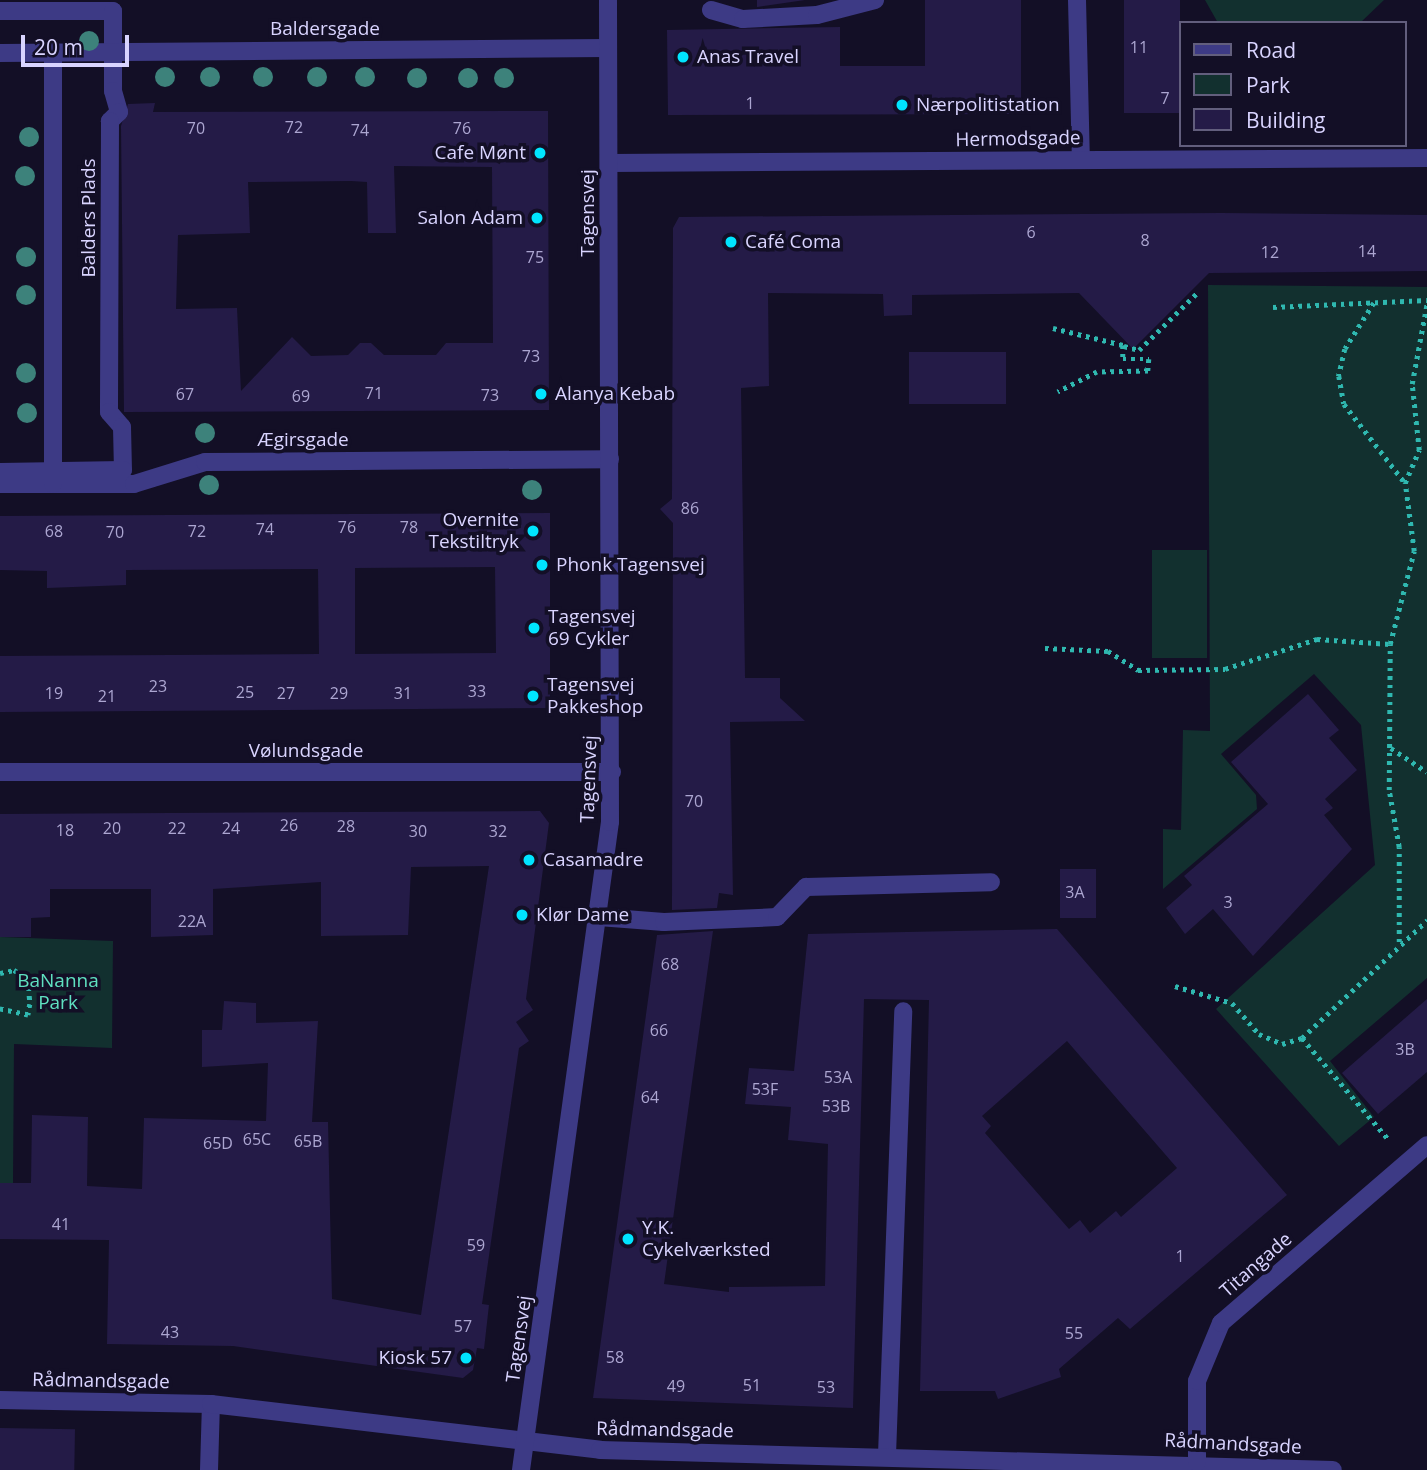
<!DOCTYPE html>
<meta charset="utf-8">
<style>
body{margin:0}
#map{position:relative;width:1427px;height:1470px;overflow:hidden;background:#130f26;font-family:"Open Sans",sans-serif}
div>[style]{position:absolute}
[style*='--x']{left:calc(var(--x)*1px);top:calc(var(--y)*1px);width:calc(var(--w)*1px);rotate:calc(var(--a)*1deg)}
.green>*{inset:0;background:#12302f;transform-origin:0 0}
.building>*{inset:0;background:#241b47;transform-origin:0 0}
.path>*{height:4.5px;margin-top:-2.25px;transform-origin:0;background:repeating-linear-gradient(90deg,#2fb8b0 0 3.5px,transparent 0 8.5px)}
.service>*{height:18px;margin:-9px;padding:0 9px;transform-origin:9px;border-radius:9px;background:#3d3a85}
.pedestrian>*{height:18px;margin:-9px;padding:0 9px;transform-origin:9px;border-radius:9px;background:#3d3a85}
.minor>*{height:18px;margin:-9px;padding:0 9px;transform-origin:9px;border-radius:9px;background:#3d3a85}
.tertiary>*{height:18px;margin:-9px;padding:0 9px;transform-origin:9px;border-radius:9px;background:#3d3a85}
.trees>*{width:20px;height:20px;margin:-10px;border-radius:50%;background:#3d827b}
.dots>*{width:19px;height:19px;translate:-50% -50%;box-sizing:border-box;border:4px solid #130f26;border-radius:50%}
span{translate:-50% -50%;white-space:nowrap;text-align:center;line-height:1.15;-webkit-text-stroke:7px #130f26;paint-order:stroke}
.number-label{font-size:16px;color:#aca6d1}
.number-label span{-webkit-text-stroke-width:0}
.street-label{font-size:19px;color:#d9d4ff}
.poi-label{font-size:19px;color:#d9d4ff}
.left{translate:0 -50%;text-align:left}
.right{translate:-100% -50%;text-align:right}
.park-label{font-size:19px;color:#5fe0c0}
.legend{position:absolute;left:1179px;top:21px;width:228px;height:126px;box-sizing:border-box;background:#130f26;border:2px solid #625e7d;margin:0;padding:9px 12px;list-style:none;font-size:21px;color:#d9d4ff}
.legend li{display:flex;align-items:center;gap:14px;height:35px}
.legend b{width:35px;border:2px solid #625e7d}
.scale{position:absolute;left:21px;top:35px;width:108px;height:32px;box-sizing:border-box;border:4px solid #d9d4ff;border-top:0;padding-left:9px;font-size:21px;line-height:24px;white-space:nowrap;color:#d9d4ff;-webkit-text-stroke:5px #130f26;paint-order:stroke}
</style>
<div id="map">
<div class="green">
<div style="clip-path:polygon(1205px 0,1384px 0,1360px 23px,1218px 23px)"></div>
<div style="clip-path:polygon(1208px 285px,1427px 287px,1427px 978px,1330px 1061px,1374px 1117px,1339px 1146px,1216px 1009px,1375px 865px,1361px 725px,1314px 674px,1221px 754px,1256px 795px,1257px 809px,1163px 889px,1163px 829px,1181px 830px,1183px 730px,1210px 731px)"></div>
<div style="left:1152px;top:550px;width:55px;height:108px"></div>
<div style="clip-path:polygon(0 937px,113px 941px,112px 1048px,14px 1044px,13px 1183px,0 1183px)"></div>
</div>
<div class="building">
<div style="clip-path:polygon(757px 0,805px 0,757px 7px)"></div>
<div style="clip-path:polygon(925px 0,1021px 0,1021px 114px,668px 115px,667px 30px,840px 27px,840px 66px,925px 66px)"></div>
<div style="left:1124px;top:0;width:56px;height:113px"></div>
<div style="clip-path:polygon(evenodd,155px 103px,153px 112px,548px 111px,549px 410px,124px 412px,121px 126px,128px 104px,155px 103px,394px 166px,492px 167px,493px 343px,446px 343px,436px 355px,384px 355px,371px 343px,360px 343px,348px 355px,311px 356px,292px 337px,241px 391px,237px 308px,176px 309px,178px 235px,250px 233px,248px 182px,351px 181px,367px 182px,368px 233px,396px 233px,394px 166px)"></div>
<div style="clip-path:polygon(1221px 213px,1427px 215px,1427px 271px,1209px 273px,1133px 349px,1079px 293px,912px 295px,912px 315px,884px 316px,883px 294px,768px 293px,769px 386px,741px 388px,745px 678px,780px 678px,780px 698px,805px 721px,730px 722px,733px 895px,719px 893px,717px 908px,672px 910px,673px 523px,660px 509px,672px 499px,673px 228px,679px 217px)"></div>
<div style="left:909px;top:352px;width:97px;height:52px"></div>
<div style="clip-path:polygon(evenodd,550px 513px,550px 708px,0 712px,0 656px,319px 654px,318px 569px,126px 570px,126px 585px,47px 588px,47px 571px,0 570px,0 516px,550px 513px,495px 567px,496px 653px,355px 654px,355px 568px,495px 567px)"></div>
<div style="clip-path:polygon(1308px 694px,1339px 730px,1329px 738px,1357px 770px,1325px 799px,1333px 808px,1324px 815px,1352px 849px,1253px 956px,1213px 909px,1185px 934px,1166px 908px,1192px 885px,1184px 876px,1268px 804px,1231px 762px)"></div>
<div style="clip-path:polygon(540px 811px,549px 823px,526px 999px,533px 1010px,516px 1022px,529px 1041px,519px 1048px,482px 1304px,489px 1305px,484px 1349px,477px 1348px,473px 1370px,463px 1378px,233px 1346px,107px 1344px,109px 1240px,0 1239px,0 1183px,31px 1183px,32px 1115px,88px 1117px,87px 1186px,142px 1189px,144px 1118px,266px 1121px,268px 1063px,202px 1067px,202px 1030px,222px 1030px,224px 1001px,256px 1003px,256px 1023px,318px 1021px,312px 1122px,328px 1122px,332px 1299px,421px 1315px,489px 866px,411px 867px,408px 935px,321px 936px,321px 882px,213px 889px,213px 935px,151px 937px,151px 889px,50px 889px,50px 917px,31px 918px,31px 937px,0 937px,0 814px)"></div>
<div style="left:1060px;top:869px;width:36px;height:49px"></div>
<div style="clip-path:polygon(evenodd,1057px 929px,1287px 1195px,1130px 1329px,1118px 1318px,1059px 1369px,1061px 1377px,998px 1399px,995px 1391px,920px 1391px,929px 1000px,864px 999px,853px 1408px,593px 1398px,657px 935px,713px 931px,664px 1284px,729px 1292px,729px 1287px,825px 1286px,828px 1144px,788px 1140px,791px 1107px,745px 1104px,749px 1068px,794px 1071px,808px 934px,1057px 929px,1067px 1041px,1177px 1168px,1121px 1217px,1116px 1211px,1090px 1233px,1080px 1220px,1069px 1229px,985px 1133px,991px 1126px,982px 1116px,1067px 1041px)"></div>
<div style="clip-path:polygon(1427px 999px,1427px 1072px,1378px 1114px,1342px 1073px)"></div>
<div style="left:0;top:1428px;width:75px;height:42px;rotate:1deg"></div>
</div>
<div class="path">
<div style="--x:1374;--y:303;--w:54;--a:122.2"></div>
<div style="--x:1345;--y:349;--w:28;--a:103"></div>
<div style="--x:1339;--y:376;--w:28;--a:80"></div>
<div style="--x:1344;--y:404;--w:100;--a:52.3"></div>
<div style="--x:1273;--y:307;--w:154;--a:-2.6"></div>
<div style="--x:1053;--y:328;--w:72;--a:13.7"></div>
<div style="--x:1123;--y:345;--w:14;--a:90"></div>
<div style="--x:1123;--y:359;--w:26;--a:0"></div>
<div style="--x:1149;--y:359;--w:12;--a:95"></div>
<div style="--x:1148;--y:371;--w:51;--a:178.9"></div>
<div style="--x:1097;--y:372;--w:44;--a:152.9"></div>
<div style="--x:1124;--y:346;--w:16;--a:15"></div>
<div style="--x:1139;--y:350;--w:84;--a:-44.5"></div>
<div style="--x:1045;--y:648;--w:63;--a:2.7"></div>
<div style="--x:1108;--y:651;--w:36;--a:32"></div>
<div style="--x:1138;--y:670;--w:87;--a:-0.7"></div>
<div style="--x:1225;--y:669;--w:97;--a:-18.1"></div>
<div style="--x:1317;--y:639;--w:73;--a:3.9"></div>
<div style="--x:1391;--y:748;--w:43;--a:33.7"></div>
<div style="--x:1399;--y:942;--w:95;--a:-90"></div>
<div style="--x:1399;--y:847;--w:58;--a:-100"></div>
<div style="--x:1389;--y:790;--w:146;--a:-89.6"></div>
<div style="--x:1390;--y:644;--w:96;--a:-75.5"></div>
<div style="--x:1414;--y:551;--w:69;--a:-97.5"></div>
<div style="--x:1405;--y:483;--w:36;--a:-67"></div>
<div style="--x:1419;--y:450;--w:66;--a:-96.1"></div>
<div style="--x:1412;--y:384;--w:82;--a:-79.5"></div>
<div style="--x:0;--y:973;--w:14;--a:-12"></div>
<div style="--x:14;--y:970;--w:17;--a:33"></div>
<div style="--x:28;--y:979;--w:25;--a:85"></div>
<div style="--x:30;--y:1004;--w:11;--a:100"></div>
<div style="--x:28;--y:1015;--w:29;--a:-168"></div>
<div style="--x:1175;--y:986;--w:59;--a:16.6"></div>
<div style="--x:1232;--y:1003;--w:41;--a:48.9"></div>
<div style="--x:1259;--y:1034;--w:25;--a:23"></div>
<div style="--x:1282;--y:1044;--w:21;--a:-17"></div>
<div style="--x:1302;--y:1038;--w:172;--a:-43.3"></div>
<div style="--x:1302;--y:1038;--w:135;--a:49.5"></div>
</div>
<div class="service">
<div style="--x:711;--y:10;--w:33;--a:16"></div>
<div style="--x:743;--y:19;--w:74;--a:-3.1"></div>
<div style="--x:817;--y:15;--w:60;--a:-14.5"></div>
<div style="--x:599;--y:917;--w:65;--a:4.4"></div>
<div style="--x:664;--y:922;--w:113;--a:-2.5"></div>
<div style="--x:777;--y:917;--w:42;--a:-46"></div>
<div style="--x:806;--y:887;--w:185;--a:-1.5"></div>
<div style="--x:887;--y:1455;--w:444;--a:-87.9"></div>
<div style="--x:209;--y:1470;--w:66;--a:-88.3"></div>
</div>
<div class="pedestrian">
<div style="--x:0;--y:11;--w:113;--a:0"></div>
<div style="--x:113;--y:11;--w:80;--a:90"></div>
<div style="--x:113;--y:91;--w:22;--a:74"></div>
<div style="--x:119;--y:112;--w:13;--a:135"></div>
<div style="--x:110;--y:121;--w:291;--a:90.2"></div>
<div style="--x:109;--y:412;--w:20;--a:49"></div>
<div style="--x:122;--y:427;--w:43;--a:88.7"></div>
<div style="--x:123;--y:470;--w:123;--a:179.1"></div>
</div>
<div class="minor">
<div style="--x:1077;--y:0;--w:159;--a:88.6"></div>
<div style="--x:0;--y:53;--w:607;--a:-0.47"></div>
<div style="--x:609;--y:163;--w:818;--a:-0.35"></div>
<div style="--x:0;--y:484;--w:134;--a:0"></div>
<div style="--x:134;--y:484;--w:74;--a:-17.2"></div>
<div style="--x:205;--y:462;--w:405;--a:-0.4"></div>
<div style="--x:53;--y:484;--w:432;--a:-90"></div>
<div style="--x:0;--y:772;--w:612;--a:0"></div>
<div style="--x:0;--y:1400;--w:211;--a:1.1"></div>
<div style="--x:211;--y:1404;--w:392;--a:6.7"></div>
<div style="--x:600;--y:1450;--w:733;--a:1.56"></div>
<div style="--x:1197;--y:1462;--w:81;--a:-90"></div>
<div style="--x:1197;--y:1381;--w:63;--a:-67.5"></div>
<div style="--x:1221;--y:1323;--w:272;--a:-40.8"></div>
</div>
<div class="tertiary">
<div style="--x:521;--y:1470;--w:654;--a:-82.18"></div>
<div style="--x:610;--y:822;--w:822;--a:-90.14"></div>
</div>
<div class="trees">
<div style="left:89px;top:41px"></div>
<div style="left:165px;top:77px"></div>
<div style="left:210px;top:77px"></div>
<div style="left:263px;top:77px"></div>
<div style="left:317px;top:77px"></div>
<div style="left:365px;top:77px"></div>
<div style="left:417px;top:78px"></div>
<div style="left:468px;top:78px"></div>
<div style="left:504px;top:78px"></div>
<div style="left:29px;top:137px"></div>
<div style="left:25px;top:176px"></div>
<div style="left:26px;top:257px"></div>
<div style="left:26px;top:295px"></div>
<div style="left:26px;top:373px"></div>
<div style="left:27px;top:413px"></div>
<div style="left:205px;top:433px"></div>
<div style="left:209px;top:485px"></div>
<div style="left:532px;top:490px"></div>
</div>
<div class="dots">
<div style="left:683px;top:57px;background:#00e5ff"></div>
<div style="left:902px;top:105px;background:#00e5ff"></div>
<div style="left:540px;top:153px;background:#00e5ff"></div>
<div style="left:537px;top:218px;background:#00e5ff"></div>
<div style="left:731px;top:242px;background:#00e5ff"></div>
<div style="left:541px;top:394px;background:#00e5ff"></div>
<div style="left:533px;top:531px;background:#00e5ff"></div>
<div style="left:542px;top:565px;background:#00e5ff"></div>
<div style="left:534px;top:628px;background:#00e5ff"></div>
<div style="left:533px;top:696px;background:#00e5ff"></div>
<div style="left:529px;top:860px;background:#00e5ff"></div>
<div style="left:522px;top:915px;background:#00e5ff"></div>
<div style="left:628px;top:1239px;background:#00e5ff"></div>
<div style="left:466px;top:1358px;background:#00e5ff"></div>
</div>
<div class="number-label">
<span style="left:1139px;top:47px">11</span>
<span style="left:1165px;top:98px">7</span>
<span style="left:750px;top:103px">1</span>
<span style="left:294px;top:127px">72</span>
<span style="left:196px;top:128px">70</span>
<span style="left:462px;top:128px">76</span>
<span style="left:360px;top:130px">74</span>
<span style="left:1031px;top:232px">6</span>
<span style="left:1145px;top:240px">8</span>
<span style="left:1367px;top:251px">14</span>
<span style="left:1270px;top:252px">12</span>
<span style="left:535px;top:257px">75</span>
<span style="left:531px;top:356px">73</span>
<span style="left:374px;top:393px">71</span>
<span style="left:185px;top:394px">67</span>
<span style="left:490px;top:395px">73</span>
<span style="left:301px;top:396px">69</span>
<span style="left:690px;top:508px">86</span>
<span style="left:347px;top:527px">76</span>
<span style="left:409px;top:527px">78</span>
<span style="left:265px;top:529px">74</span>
<span style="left:54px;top:531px">68</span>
<span style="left:197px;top:531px">72</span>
<span style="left:115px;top:532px">70</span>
<span style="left:158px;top:686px">23</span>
<span style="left:477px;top:691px">33</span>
<span style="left:245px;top:692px">25</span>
<span style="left:54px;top:693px">19</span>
<span style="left:286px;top:693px">27</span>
<span style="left:339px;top:693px">29</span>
<span style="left:403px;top:693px">31</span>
<span style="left:107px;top:696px">21</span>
<span style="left:694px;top:801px">70</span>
<span style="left:289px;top:825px">26</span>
<span style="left:346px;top:826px">28</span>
<span style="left:112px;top:828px">20</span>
<span style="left:177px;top:828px">22</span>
<span style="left:231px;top:828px">24</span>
<span style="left:65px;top:830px">18</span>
<span style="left:418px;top:831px">30</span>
<span style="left:498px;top:831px">32</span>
<span style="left:1075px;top:892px">3A</span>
<span style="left:1228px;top:902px">3</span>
<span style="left:192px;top:921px">22A</span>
<span style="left:670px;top:964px">68</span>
<span style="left:659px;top:1030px">66</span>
<span style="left:1405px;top:1049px">3B</span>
<span style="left:838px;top:1077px">53A</span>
<span style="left:765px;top:1089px">53F</span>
<span style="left:650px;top:1097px">64</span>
<span style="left:836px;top:1106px">53B</span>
<span style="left:257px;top:1139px">65C</span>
<span style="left:308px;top:1141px">65B</span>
<span style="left:218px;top:1143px">65D</span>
<span style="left:61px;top:1224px">41</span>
<span style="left:476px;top:1245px">59</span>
<span style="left:1180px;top:1256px">1</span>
<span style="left:463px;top:1326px">57</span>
<span style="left:170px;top:1332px">43</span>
<span style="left:1074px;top:1333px">55</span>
<span style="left:615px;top:1357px">58</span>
<span style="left:752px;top:1385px">51</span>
<span style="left:676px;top:1386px">49</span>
<span style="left:826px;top:1387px">53</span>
</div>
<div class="street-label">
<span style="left:325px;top:29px">Baldersgade</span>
<span style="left:1018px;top:139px;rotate:-1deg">Hermodsgade</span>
<span style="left:588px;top:213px;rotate:-90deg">Tagensvej</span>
<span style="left:89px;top:218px;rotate:-90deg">Balders Plads</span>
<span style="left:303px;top:440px">Ægirsgade</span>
<span style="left:306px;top:751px">Vølundsgade</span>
<span style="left:589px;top:779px;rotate:-88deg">Tagensvej</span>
<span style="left:1256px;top:1265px;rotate:-41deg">Titangade</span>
<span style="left:519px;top:1339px;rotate:-82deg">Tagensvej</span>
<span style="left:101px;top:1381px;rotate:1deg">Rådmandsgade</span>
<span style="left:665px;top:1430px;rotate:1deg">Rådmandsgade</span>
<span style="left:1233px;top:1444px;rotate:3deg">Rådmandsgade</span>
</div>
<div class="poi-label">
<span class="left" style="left:697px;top:57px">Anas Travel</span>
<span class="left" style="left:916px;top:105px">Nærpolitistation</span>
<span class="right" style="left:526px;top:153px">Cafe Mønt</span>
<span class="right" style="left:523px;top:218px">Salon Adam</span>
<span class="left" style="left:745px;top:242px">Café Coma</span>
<span class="left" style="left:555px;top:394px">Alanya Kebab</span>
<span class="right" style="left:519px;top:531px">Overnite<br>Tekstiltryk</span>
<span class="left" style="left:556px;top:565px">Phonk Tagensvej</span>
<span class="left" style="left:548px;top:628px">Tagensvej<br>69 Cykler</span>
<span class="left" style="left:547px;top:696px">Tagensvej<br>Pakkeshop</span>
<span class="left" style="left:543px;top:860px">Casamadre</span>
<span class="left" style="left:536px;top:915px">Klør Dame</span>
<span class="left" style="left:642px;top:1239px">Y.K.<br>Cykelværksted</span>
<span class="right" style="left:452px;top:1358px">Kiosk 57</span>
</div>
<div class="park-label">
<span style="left:58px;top:992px">BaNanna<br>Park</span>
</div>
<ul class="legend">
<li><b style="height:9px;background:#3d3a85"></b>Road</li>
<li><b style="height:19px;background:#12302f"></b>Park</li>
<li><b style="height:19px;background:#241b47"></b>Building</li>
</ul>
<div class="scale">20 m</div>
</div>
